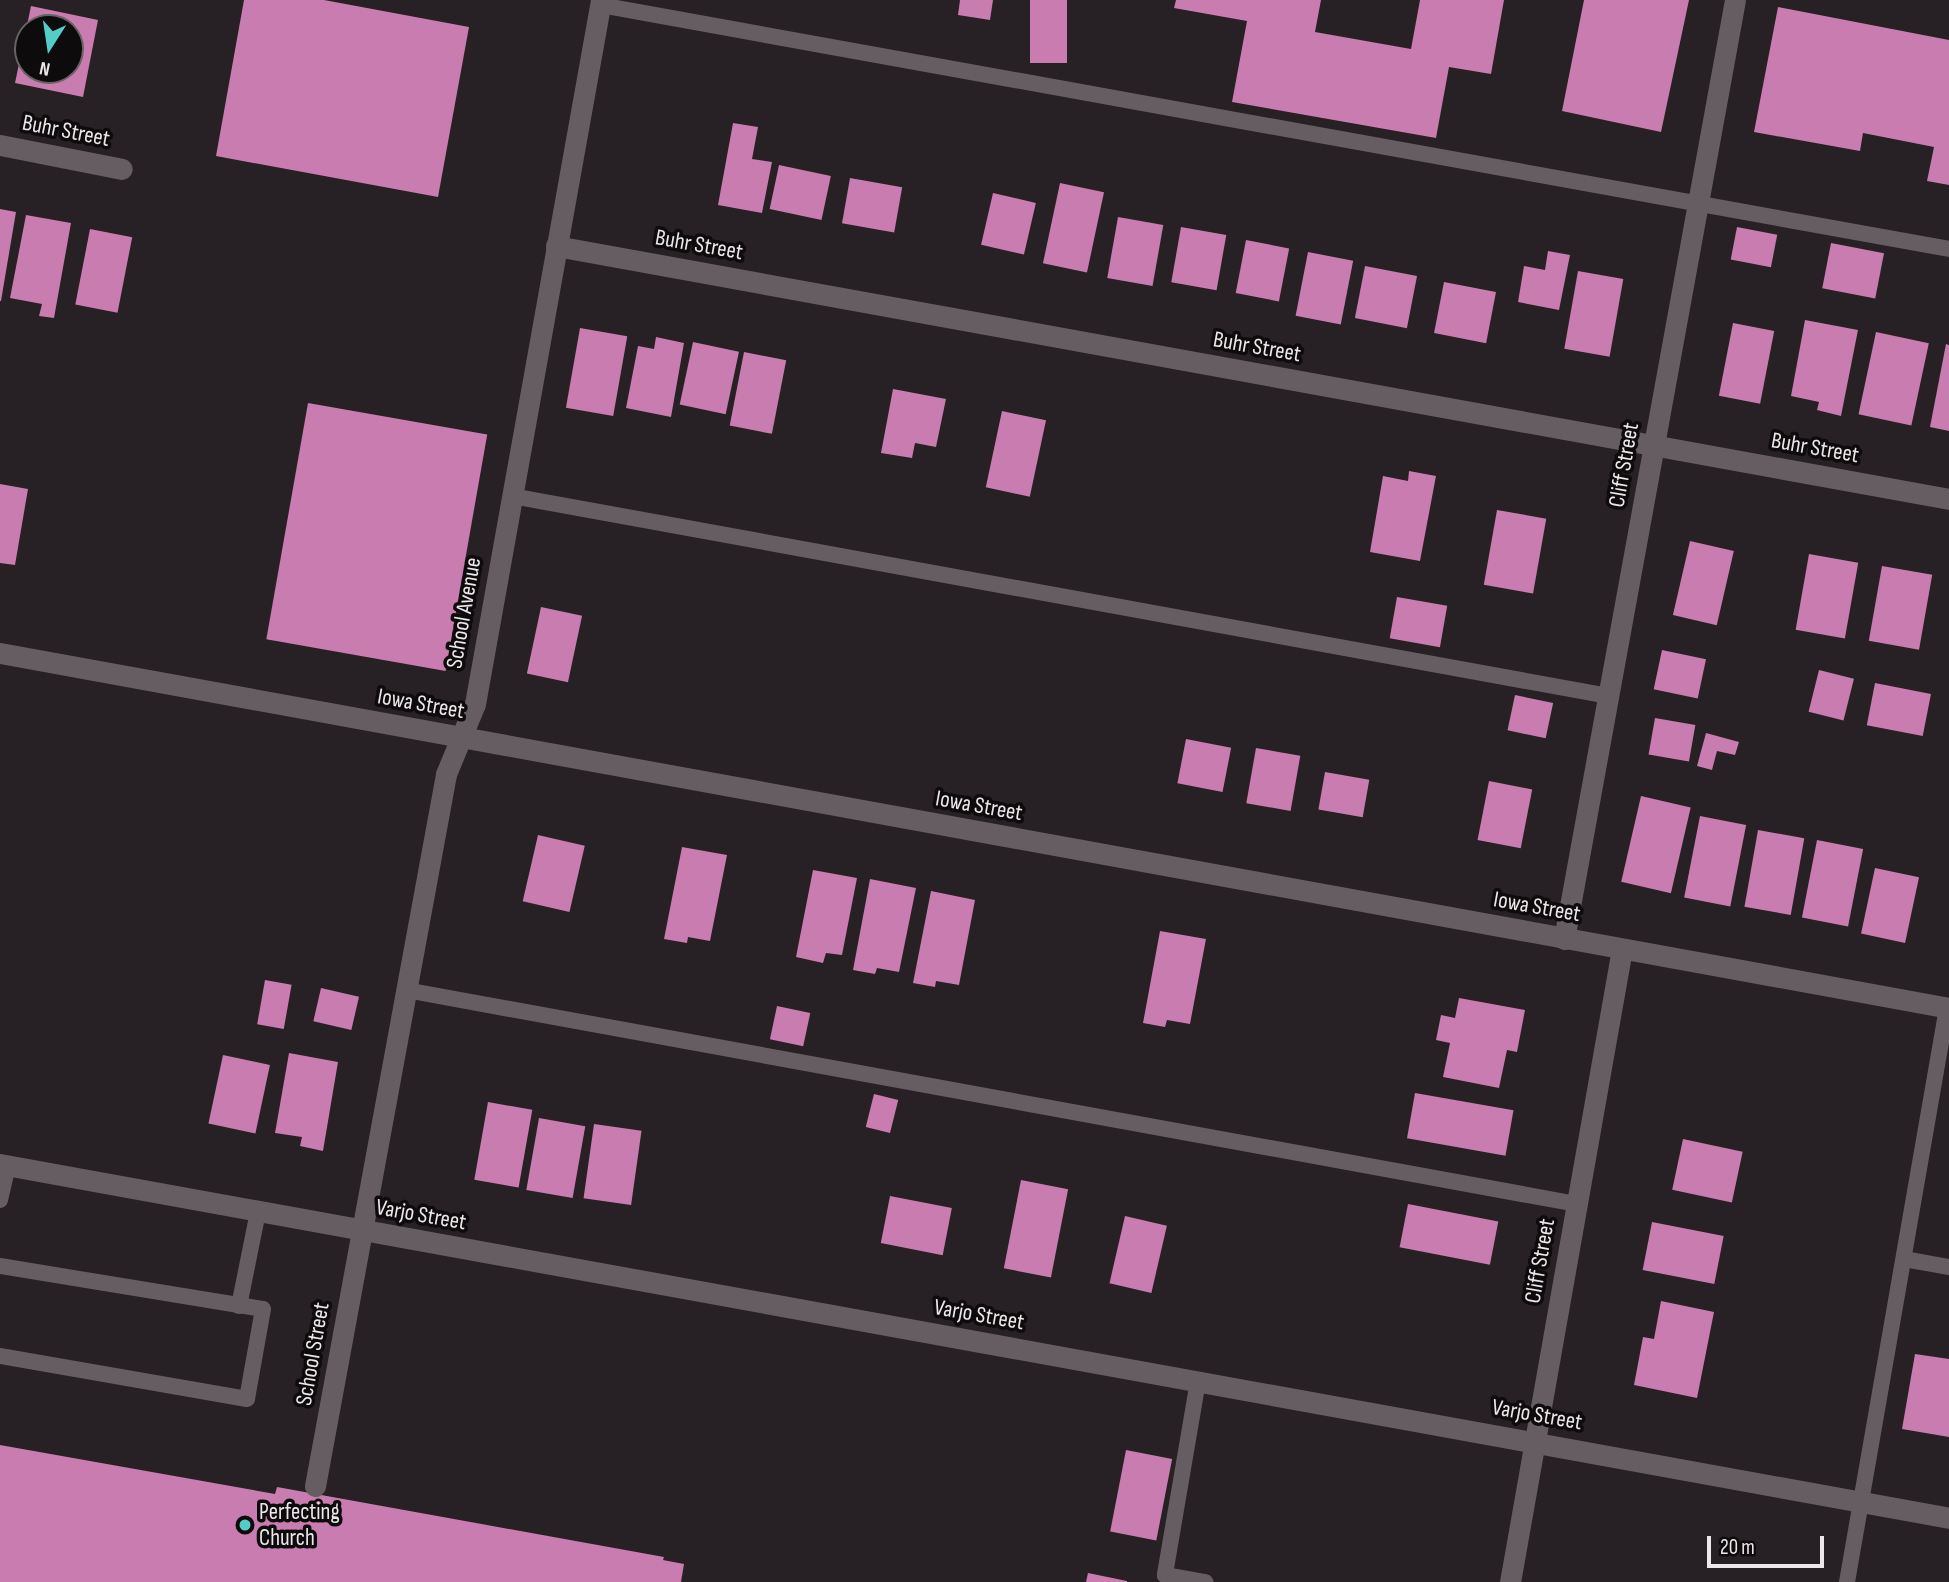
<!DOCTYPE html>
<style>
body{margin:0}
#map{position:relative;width:1949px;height:1582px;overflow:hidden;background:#272024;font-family:"Sofia Sans Condensed",sans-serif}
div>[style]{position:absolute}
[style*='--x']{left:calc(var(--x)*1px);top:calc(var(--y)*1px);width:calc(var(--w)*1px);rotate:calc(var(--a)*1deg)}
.building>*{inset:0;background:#c87caf;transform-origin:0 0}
.lane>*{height:16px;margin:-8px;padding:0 8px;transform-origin:8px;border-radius:8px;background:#655d62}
.street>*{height:21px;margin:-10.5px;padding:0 10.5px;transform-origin:10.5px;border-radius:10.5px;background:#655d62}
.dots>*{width:19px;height:19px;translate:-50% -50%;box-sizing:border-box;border:4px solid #0e0b0d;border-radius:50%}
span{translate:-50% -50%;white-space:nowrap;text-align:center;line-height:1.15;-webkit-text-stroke:7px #0e0b0d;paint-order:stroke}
.street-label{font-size:23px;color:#ece7ea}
.poi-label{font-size:23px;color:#ece7ea}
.left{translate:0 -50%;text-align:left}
.north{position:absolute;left:14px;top:14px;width:70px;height:70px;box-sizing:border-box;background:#0e0b0d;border:2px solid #676365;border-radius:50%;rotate:192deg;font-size:19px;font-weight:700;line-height:28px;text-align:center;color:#ece7ea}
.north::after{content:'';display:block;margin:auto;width:24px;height:32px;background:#54cdc7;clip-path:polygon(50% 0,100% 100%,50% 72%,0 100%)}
.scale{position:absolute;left:1707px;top:1536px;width:117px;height:32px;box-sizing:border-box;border:4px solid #ece7ea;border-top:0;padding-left:9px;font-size:21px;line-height:24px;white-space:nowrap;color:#ece7ea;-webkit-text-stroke:5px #0e0b0d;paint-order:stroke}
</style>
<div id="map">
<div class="building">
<div style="clip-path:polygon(244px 0,324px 0,469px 27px,438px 197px,216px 156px)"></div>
<div style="clip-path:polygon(960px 0,993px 0,990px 20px,958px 15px)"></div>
<div style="left:1030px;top:0;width:37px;height:63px"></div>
<div style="clip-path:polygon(1176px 0,1321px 0,1315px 32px,1411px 49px,1420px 0,1504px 0,1491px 74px,1449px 67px,1436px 138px,1232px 102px,1247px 21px,1174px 8px)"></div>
<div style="clip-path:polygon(1584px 0,1689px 0,1661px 132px,1562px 111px)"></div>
<div style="clip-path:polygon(evenodd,31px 6px,98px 20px,83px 97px,15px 83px,31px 6px,28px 28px,70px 28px,70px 70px,28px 70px,28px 28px)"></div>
<div style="clip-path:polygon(1778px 7px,1949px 40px,1949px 185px,1927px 181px,1934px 147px,1863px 133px,1860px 151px,1754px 132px)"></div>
<div style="clip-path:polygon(733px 123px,758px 127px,752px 159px,772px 162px,762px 213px,718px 205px)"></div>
<div style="left:779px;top:165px;width:53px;height:45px;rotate:12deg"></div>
<div style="left:850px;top:178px;width:53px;height:46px;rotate:10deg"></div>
<div style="left:1060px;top:183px;width:45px;height:82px;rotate:12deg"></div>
<div style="left:993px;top:193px;width:44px;height:53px;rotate:13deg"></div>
<div style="clip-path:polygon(0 209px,16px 212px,1px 301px,0 301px)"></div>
<div style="clip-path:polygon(26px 215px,71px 223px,54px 318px,39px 316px,42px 304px,10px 298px)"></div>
<div style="left:1118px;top:217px;width:46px;height:62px;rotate:10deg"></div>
<div style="left:1181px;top:227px;width:46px;height:56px;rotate:10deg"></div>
<div style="left:1737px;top:227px;width:41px;height:33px;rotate:11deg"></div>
<div style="left:90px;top:229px;width:43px;height:77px;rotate:11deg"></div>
<div style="left:1246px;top:240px;width:44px;height:54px;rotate:11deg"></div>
<div style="left:1831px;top:243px;width:54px;height:46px;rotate:11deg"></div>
<div style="clip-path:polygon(1548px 251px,1570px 255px,1559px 310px,1518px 302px,1524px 266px,1545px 270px)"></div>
<div style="left:1308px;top:252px;width:46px;height:65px;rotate:11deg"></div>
<div style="left:1365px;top:266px;width:53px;height:53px;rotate:11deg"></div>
<div style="left:1578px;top:271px;width:46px;height:79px;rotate:10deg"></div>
<div style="left:1444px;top:282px;width:53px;height:52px;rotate:11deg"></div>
<div style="clip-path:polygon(1805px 320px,1858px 330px,1841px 416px,1817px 410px,1819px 402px,1791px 396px)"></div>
<div style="left:1733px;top:323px;width:42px;height:74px;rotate:11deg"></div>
<div style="left:580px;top:328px;width:48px;height:81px;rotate:10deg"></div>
<div style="left:1876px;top:332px;width:54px;height:84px;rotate:12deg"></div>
<div style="clip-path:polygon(656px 337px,684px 343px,671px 417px,626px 408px,638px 346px,654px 349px)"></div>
<div style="left:693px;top:342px;width:47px;height:64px;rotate:12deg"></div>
<div style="clip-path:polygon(1946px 344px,1949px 345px,1949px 431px,1930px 427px)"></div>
<div style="left:744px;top:352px;width:43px;height:75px;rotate:11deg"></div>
<div style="clip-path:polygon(893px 389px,946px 399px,936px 447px,915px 443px,912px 458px,881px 453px)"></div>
<div style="left:308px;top:403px;width:182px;height:240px;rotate:10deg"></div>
<div style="left:1002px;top:411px;width:45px;height:78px;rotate:12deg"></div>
<div style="clip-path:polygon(1409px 471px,1436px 476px,1420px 561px,1370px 552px,1383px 476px,1408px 481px)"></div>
<div style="clip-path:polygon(0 484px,28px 489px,15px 565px,0 563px)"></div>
<div style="left:1497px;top:510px;width:50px;height:76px;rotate:10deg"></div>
<div style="left:1690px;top:541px;width:45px;height:76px;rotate:13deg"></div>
<div style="left:1809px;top:554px;width:50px;height:77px;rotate:10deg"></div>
<div style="left:1882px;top:566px;width:51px;height:76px;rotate:10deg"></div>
<div style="left:1397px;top:597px;width:51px;height:42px;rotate:10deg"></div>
<div style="left:541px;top:607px;width:42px;height:68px;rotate:12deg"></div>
<div style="left:1662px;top:650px;width:45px;height:40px;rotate:12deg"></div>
<div style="left:1819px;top:670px;width:36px;height:43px;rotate:14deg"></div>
<div style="left:1875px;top:683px;width:57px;height:43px;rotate:11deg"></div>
<div style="left:1515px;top:695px;width:39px;height:36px;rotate:12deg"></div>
<div style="left:1655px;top:718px;width:41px;height:37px;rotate:10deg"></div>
<div style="clip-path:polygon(1706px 733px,1739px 742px,1735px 755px,1717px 751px,1712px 770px,1697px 766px)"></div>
<div style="left:1186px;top:739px;width:46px;height:45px;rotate:11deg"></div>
<div style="left:1256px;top:748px;width:45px;height:56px;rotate:10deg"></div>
<div style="left:1325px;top:772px;width:45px;height:38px;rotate:10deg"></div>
<div style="left:1489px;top:781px;width:44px;height:60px;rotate:11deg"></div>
<div style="left:1641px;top:796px;width:51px;height:88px;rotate:13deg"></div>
<div style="left:1700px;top:816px;width:47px;height:83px;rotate:11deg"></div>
<div style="left:1758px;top:830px;width:47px;height:78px;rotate:10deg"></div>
<div style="left:538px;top:835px;width:48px;height:68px;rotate:13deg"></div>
<div style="left:1817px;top:840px;width:47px;height:79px;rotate:11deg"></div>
<div style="clip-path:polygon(682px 847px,727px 855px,710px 941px,688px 937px,687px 943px,664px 939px)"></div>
<div style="left:1875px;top:868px;width:45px;height:67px;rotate:12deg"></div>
<div style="clip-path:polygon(813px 870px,857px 878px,842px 955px,826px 953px,823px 963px,796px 957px)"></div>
<div style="clip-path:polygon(870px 879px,916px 888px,899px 972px,877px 968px,875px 974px,853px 970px)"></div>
<div style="clip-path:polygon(931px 891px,975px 900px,959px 985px,936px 981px,935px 987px,913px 983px)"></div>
<div style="clip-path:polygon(1160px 931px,1206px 939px,1190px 1024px,1167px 1020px,1165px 1027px,1143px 1023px)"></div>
<div style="left:265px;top:980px;width:27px;height:45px;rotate:10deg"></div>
<div style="left:321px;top:988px;width:39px;height:34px;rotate:13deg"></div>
<div style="clip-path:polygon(1459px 998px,1525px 1010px,1517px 1052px,1507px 1050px,1499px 1088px,1443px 1077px,1450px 1043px,1436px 1040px,1441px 1015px,1455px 1018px)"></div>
<div style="left:777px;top:1006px;width:34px;height:34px;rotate:12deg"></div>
<div style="clip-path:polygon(289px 1053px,338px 1062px,323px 1151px,300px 1146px,302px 1137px,275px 1133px)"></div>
<div style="left:223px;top:1055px;width:48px;height:70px;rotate:12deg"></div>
<div style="left:1415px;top:1093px;width:100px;height:46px;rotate:10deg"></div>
<div style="left:874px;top:1094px;width:25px;height:34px;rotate:14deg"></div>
<div style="left:488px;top:1102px;width:45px;height:79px;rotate:10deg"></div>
<div style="left:539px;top:1118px;width:47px;height:73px;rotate:10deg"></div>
<div style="left:594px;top:1124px;width:48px;height:75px;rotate:8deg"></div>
<div style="left:1683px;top:1139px;width:61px;height:52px;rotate:12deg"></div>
<div style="left:1021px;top:1180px;width:48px;height:90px;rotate:11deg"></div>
<div style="left:890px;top:1196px;width:63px;height:48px;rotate:11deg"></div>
<div style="left:1408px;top:1204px;width:92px;height:44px;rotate:11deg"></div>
<div style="left:1125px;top:1216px;width:43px;height:69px;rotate:13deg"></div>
<div style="left:1652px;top:1222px;width:73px;height:49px;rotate:11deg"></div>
<div style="clip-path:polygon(1661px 1301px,1714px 1312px,1697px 1398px,1634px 1385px,1643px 1337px,1654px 1339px)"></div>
<div style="clip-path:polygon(1915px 1354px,1949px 1359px,1949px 1437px,1902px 1429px)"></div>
<div style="clip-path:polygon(0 1445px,275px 1494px,277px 1487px,664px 1557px,663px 1560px,684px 1564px,681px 1582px,0 1582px)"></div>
<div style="left:1126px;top:1450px;width:47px;height:83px;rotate:11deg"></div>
<div style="clip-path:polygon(1088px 1573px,1127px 1581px,1127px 1582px,1086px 1582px)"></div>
</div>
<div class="lane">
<div style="--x:600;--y:5;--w:1371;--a:10.25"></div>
<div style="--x:512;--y:496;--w:1114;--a:10.34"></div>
<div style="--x:406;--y:990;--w:1190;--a:10.36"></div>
<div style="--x:0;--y:1200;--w:35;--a:-77"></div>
<div style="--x:1904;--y:1259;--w:46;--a:10.1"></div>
<div style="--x:0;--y:1266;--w:266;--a:9.3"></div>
<div style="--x:263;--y:1309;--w:91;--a:100.1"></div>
<div style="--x:247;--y:1399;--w:251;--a:-170.1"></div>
<div style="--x:239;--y:1306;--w:96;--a:-78.6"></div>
<div style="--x:1198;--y:1381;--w:197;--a:99.7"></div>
<div style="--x:1165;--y:1575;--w:41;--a:9.9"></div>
<div style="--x:1847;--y:1582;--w:583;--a:-80.12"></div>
</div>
<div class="street">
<div style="--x:0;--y:145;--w:124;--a:11.1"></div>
<div style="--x:556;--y:246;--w:1416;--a:10.29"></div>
<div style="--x:0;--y:653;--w:1981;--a:10.32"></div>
<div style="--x:1564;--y:939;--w:954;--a:-79.68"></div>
<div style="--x:0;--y:1164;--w:1981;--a:10.29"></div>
<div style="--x:315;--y:1486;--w:724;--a:-79.57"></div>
<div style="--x:446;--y:774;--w:76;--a:-67.5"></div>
<div style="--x:475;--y:704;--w:715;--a:-79.85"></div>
<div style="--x:1510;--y:1582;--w:643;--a:-79.97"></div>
</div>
<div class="dots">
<div style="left:245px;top:1525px;background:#54cdc7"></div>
</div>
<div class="street-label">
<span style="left:66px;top:131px;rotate:11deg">Buhr Street</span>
<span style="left:699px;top:245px;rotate:10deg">Buhr Street</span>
<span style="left:1257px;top:347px;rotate:10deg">Buhr Street</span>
<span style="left:1815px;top:448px;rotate:10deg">Buhr Street</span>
<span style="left:1624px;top:465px;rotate:-80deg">Cliff Street</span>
<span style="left:464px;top:613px;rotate:-80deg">School Avenue</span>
<span style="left:421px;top:704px;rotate:10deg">Iowa Street</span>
<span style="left:979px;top:806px;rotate:10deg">Iowa Street</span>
<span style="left:1537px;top:907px;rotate:10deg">Iowa Street</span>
<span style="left:421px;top:1215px;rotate:10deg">Varjo Street</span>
<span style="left:1540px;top:1261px;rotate:-80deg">Cliff Street</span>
<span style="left:979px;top:1315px;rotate:10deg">Varjo Street</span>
<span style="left:313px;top:1354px;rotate:-80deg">School Street</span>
<span style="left:1537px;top:1415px;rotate:10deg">Varjo Street</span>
</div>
<div class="poi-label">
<span class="left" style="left:259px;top:1525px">Perfecting<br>Church</span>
</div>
<div class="north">N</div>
<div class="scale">20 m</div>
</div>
